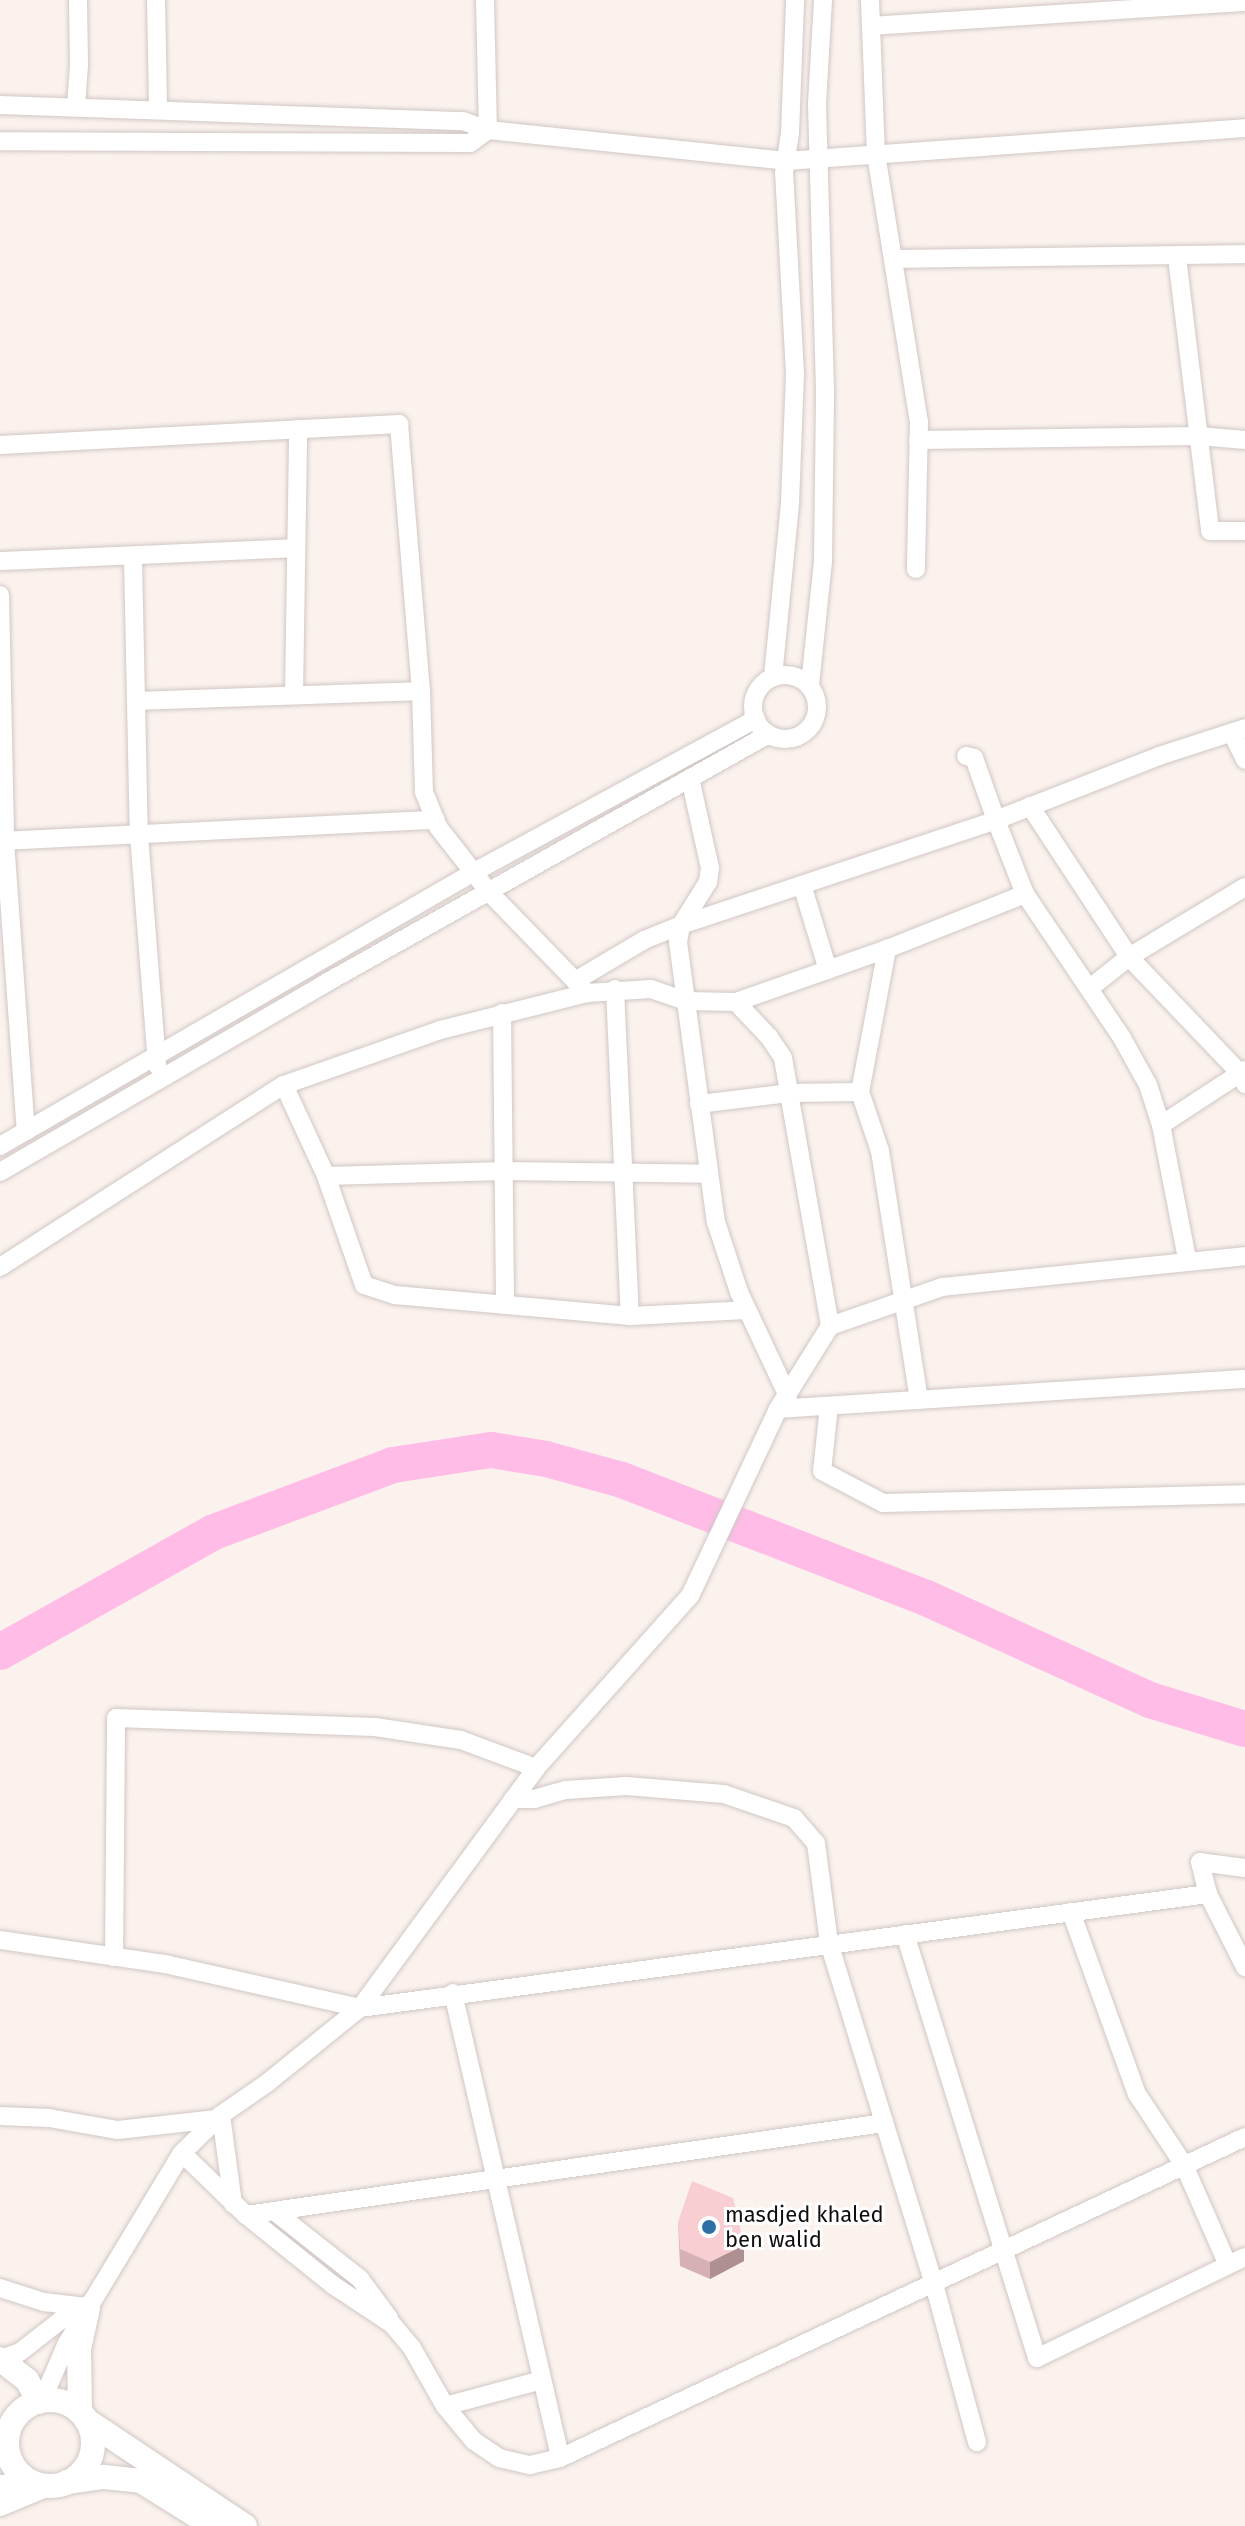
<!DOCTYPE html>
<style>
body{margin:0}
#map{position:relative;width:1245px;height:2526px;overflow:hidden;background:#fbf2ee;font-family:"Fira Sans",sans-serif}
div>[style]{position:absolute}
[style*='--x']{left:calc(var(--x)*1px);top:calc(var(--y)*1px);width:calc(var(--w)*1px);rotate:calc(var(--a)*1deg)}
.river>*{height:36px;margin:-18px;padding:0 18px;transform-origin:18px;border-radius:18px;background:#ffbce7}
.roads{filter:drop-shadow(0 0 2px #d0c7c4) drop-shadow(0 0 2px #d0c7c4)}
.minor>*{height:18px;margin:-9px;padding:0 9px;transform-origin:9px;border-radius:9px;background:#fff}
.minor>.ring{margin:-9px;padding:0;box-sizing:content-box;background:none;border:18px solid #fff;border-radius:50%}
.tertiary>*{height:22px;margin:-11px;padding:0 11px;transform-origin:11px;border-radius:11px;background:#fff}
.secondary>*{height:24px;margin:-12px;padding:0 12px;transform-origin:12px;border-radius:12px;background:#fff}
.secondary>.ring{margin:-12px;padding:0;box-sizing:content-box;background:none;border:24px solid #fff;border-radius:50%}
.wall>*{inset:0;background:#d5b1b5}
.shaded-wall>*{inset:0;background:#ae9093}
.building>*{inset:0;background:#f8ced2}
.dots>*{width:22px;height:22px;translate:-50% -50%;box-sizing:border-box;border:4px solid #fff;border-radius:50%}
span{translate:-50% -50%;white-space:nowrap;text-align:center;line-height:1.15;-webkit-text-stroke:6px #fff;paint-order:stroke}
.poi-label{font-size:22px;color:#110e0d}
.left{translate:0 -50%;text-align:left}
</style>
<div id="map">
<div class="river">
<div style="--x:0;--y:1652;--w:245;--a:-29.3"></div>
<div style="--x:214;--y:1532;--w:191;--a:-20.5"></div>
<div style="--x:393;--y:1465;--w:99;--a:-8.7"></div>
<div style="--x:491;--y:1450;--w:56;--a:9.3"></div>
<div style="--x:546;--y:1459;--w:79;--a:15.4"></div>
<div style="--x:622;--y:1480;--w:324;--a:21.2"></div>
<div style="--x:924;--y:1597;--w:248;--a:24.5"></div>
<div style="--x:1150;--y:1700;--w:99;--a:17"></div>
</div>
<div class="roads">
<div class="minor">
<div style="--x:156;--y:0;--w:109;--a:88.9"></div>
<div style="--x:485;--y:0;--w:130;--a:88.7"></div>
<div style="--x:488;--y:130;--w:300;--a:5.9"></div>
<div style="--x:786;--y:161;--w:460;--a:-4.1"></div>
<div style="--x:870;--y:0;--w:154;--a:87.8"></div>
<div style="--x:876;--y:154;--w:271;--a:80.9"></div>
<div style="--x:919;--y:422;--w:147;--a:91.2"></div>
<div style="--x:871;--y:26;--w:375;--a:-3.7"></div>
<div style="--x:0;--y:105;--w:463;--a:2"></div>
<div style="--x:463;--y:121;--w:27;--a:20"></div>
<div style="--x:488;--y:130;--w:22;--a:144"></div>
<div style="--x:470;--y:143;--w:470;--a:-179.8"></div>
<div style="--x:76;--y:106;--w:41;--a:-85.8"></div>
<div style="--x:79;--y:65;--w:65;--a:-90.9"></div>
<div style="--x:1177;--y:257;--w:276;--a:83.1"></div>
<div style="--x:1210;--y:531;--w:35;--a:0"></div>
<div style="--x:893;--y:259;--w:352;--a:-0.8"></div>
<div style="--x:918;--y:440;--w:281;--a:-0.8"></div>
<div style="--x:1199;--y:436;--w:46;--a:5"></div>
<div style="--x:0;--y:445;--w:400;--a:-3"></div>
<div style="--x:399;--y:424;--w:268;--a:85.3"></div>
<div style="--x:421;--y:691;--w:101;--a:88.3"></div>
<div style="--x:424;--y:792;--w:38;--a:68"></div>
<div style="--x:438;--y:827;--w:83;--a:51.9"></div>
<div style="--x:489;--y:892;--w:141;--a:45.9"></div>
<div style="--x:587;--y:993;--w:64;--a:-3.6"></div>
<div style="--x:651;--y:989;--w:36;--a:19"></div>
<div style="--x:685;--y:1001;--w:51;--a:1.1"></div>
<div style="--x:736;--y:1002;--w:48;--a:46.7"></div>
<div style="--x:769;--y:1037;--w:25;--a:56"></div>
<div style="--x:783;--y:1058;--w:36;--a:80"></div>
<div style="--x:789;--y:1093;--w:71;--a:-0.8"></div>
<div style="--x:860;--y:1092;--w:62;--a:71.3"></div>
<div style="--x:880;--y:1151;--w:252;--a:81.1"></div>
<div style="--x:133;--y:558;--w:277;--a:88.8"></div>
<div style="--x:139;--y:835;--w:231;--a:85.5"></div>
<div style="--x:0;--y:561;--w:296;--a:-2.5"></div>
<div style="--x:0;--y:595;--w:246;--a:88.8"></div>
<div style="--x:5;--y:841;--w:291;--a:85.9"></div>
<div class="ring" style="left:753px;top:675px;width:46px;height:46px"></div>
<div style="--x:773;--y:677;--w:175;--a:-84.4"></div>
<div style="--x:790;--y:503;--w:129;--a:-87.8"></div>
<div style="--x:795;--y:374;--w:201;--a:-93.1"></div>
<div style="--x:784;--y:173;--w:40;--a:-81.5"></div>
<div style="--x:790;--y:133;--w:133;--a:-87.8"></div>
<div style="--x:810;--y:685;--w:125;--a:-84"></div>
<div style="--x:823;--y:561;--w:171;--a:-89.3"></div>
<div style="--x:825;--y:390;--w:286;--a:-91.6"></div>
<div style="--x:817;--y:104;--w:104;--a:-86.7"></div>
<div style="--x:294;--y:695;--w:266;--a:-89.1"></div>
<div style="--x:137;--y:701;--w:284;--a:-2"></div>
<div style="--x:1232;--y:733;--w:30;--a:64"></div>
<div style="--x:690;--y:778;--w:92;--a:77.5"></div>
<div style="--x:710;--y:868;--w:14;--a:98"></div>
<div style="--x:708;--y:882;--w:51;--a:122.1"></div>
<div style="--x:681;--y:925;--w:17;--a:100"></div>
<div style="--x:678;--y:942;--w:283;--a:82.3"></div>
<div style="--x:716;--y:1222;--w:74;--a:71.8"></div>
<div style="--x:739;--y:1292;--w:115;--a:64.8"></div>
<div style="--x:1030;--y:806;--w:181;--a:56.7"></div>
<div style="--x:1129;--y:957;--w:162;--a:46.3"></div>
<div style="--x:1241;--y:1074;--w:11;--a:68"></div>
<div style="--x:0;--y:841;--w:436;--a:-2.8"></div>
<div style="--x:802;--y:885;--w:89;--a:73"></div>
<div style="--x:1025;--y:894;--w:174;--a:56"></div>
<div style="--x:1122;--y:1038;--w:54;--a:61"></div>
<div style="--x:1148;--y:1085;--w:42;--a:72"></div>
<div style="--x:1161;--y:1125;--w:136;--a:79"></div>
<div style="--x:575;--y:981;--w:80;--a:-30.7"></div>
<div style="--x:644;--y:940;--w:40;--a:-22"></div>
<div style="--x:681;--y:925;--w:332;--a:-18.4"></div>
<div style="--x:996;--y:820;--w:66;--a:-109.5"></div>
<div style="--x:974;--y:758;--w:8;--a:-166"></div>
<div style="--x:1090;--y:988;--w:50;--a:-38.5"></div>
<div style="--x:1129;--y:957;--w:135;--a:-31.1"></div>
<div style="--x:615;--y:989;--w:327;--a:87.4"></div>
<div style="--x:630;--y:1316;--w:117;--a:-2.9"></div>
<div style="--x:736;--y:1002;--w:160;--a:-19.3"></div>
<div style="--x:502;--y:1013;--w:292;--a:89.4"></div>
<div style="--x:284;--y:1085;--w:100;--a:65.2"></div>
<div style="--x:326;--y:1176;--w:179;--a:-1.6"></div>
<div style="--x:505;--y:1171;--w:204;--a:0.8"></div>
<div style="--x:860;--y:1092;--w:146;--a:-79.3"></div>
<div style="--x:887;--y:949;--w:149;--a:-21.7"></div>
<div style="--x:1025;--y:894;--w:79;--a:-111.4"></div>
<div style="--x:996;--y:820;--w:175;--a:-21.4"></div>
<div style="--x:1159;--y:756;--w:90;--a:-18"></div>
<div style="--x:699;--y:1104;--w:91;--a:-7"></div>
<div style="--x:789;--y:1093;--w:237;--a:80"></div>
<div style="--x:1161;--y:1125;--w:100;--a:-33.2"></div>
<div style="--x:0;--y:1146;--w:547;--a:-30.03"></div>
<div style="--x:474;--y:872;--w:321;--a:-28.5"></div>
<div style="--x:0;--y:1172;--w:375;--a:-30.1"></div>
<div style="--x:324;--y:984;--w:510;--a:-29.33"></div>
<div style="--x:326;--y:1176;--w:115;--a:70.8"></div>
<div style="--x:364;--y:1285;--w:33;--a:18"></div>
<div style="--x:395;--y:1295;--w:236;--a:5.1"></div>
<div style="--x:0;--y:1267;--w:337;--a:-32.7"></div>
<div style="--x:284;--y:1085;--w:165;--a:-19.4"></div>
<div style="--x:440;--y:1030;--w:152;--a:-14.1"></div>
<div style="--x:829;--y:1406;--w:65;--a:96.1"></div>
<div style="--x:822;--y:1471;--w:69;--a:27.7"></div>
<div style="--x:883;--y:1503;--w:362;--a:-1.4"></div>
<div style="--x:778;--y:1409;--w:468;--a:-3.7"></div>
<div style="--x:513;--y:1799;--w:21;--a:0"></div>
<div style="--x:534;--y:1799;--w:33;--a:-16"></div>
<div style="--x:566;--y:1790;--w:60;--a:-3.8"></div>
<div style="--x:626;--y:1786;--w:98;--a:4.7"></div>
<div style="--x:724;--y:1794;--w:74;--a:18.9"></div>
<div style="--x:794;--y:1818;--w:33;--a:49"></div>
<div style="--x:816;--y:1843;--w:101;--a:82.6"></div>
<div style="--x:829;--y:1943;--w:357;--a:72.9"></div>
<div style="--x:934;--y:2284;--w:164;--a:74.8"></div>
<div style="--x:1245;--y:1868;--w:45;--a:-172.4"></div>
<div style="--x:1200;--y:1862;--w:33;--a:76"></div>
<div style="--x:1208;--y:1894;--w:82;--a:63.1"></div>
<div style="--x:1071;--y:1912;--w:194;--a:70.1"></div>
<div style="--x:1137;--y:2094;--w:85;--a:56.5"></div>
<div style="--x:1184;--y:2165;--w:109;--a:66.3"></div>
<div style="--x:905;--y:1934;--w:444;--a:72.7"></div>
<div style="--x:1037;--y:2358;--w:231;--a:-25.9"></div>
<div style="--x:0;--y:1940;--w:167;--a:8.3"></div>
<div style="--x:165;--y:1964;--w:200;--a:12.7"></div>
<div style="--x:360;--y:2008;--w:298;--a:-53.7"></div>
<div style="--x:536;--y:1768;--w:231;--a:-48.2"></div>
<div style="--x:690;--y:1596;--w:207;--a:-64.8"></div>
<div style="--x:778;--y:1409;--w:98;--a:-57.9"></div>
<div style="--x:830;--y:1326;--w:119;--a:-19.2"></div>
<div style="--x:942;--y:1287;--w:305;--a:-5.8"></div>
<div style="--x:114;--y:1957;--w:239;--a:-89.5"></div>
<div style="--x:116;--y:1718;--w:259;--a:2"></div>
<div style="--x:375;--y:1727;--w:87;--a:8.6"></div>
<div style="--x:461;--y:1740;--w:80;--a:20.5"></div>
<div style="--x:453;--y:1993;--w:477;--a:77"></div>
<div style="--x:221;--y:2115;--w:90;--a:82.3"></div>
<div style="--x:0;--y:2116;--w:49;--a:2.3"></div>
<div style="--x:49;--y:2118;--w:70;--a:9.9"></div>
<div style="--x:118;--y:2130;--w:99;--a:-6.4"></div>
<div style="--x:182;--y:2153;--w:89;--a:44.1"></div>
<div style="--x:246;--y:2215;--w:112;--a:38.8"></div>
<div style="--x:333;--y:2285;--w:71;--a:33.5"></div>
<div style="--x:392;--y:2324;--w:31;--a:50"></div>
<div style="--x:412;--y:2348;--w:67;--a:60.4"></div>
<div style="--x:445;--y:2406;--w:45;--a:50.4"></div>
<div style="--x:474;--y:2441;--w:30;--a:34"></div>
<div style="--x:499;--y:2458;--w:32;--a:13"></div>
<div style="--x:530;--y:2465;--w:31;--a:-13"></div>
<div style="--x:560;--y:2458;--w:756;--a:-25.11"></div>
<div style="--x:274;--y:2211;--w:110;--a:38.3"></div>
<div style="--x:360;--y:2279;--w:49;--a:53.4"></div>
<div style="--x:246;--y:2215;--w:645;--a:-8.21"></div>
<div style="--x:0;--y:2288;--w:46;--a:17.7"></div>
<div style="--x:44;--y:2302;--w:42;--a:6.8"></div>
<div style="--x:0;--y:2359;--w:21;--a:-19"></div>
<div style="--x:20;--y:2352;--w:52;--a:-38"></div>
<div style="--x:61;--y:2320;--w:30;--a:-24"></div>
<div style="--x:42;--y:2401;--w:61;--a:-66.8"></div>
<div style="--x:66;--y:2345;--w:224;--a:-58.9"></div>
<div style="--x:182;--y:2153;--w:54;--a:-44.3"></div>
<div style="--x:221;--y:2115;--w:56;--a:-34.8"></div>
<div style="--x:267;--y:2083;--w:119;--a:-38.9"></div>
<div style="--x:360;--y:2008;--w:856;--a:-7.66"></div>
<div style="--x:445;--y:2406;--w:100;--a:-15"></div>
</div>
<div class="tertiary">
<div style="--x:0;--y:2446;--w:10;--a:-45"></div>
<div style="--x:0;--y:2486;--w:37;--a:-3"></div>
</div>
<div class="secondary">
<div style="--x:0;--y:2359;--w:34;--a:38"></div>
<div style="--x:27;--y:2380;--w:25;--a:61"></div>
<div class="ring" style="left:7px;top:2400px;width:62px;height:62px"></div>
<div style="--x:80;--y:2412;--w:63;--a:-90.9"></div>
<div style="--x:79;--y:2349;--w:42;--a:-77.6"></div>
<div style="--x:86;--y:2420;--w:191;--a:33.7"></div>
<div style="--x:67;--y:2482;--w:37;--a:-8"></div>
<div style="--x:104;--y:2477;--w:37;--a:6"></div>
<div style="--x:141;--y:2481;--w:85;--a:32"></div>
<div style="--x:0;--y:2504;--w:47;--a:-22.7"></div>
</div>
</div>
<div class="wall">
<div style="clip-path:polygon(678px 2222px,744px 2261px,710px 2279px,680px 2266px)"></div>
</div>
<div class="shaded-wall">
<div style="clip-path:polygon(744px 2245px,744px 2261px,710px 2279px,710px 2262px)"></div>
</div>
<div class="building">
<div style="clip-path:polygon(692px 2181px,733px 2198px,744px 2245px,710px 2262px,680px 2249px,678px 2222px)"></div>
</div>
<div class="dots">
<div style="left:709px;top:2227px;background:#2c70a5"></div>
</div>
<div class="poi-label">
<span class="left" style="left:725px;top:2227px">masdjed khaled<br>ben walid</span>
</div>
</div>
